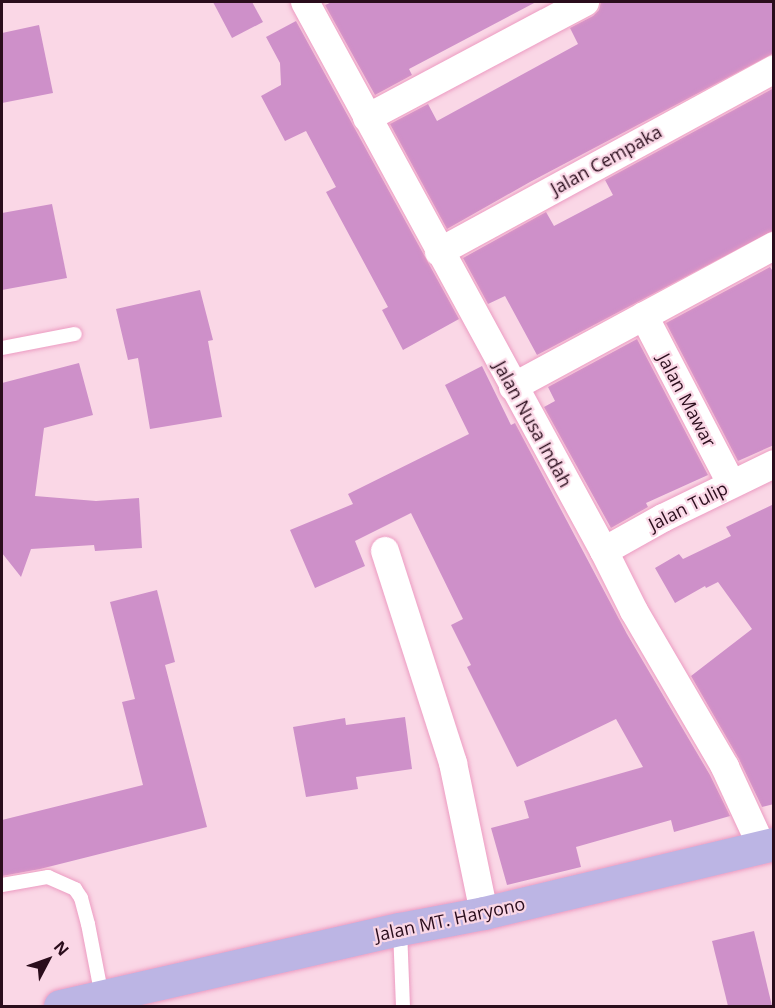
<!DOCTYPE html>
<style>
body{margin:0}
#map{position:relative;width:775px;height:1008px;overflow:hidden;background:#fad7e6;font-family:"Open Sans",sans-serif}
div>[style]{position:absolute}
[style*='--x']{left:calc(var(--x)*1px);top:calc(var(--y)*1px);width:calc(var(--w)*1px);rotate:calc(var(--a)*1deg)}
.building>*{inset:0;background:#ce90c9}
.roads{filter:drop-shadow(0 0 2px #ec9cc2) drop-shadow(0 0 2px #ec9cc2)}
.lane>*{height:14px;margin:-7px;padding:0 7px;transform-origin:7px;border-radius:7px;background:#fff}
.street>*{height:28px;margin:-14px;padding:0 14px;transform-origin:14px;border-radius:14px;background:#fff}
.primary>*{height:33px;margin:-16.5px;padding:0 16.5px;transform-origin:16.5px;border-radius:16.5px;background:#bcb5e4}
span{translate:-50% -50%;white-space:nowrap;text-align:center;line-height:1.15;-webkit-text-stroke:4.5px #fad7e6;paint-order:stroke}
.street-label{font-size:18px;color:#2a0d1c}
.frame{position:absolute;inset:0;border:3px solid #2a0d1c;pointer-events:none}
.north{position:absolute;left:18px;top:930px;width:60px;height:60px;-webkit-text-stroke:4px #fad7e6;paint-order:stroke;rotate:49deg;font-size:16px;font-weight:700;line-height:24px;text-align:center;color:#2a0d1c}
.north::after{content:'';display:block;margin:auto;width:21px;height:27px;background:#2a0d1c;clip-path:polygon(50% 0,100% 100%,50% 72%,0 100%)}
</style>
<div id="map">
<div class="building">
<div style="clip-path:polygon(213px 2px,252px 2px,263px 22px,232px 38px)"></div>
<div style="clip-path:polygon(332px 2px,536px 2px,409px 69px,412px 75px,375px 95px,325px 5px)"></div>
<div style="clip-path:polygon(601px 2px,774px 2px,774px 53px,530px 182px,447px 229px,390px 124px,428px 104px,437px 121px,578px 44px,570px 28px,593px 16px,599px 10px)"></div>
<div style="clip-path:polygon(296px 21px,459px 319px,403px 350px,382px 310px,388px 307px,326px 192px,336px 187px,306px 131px,285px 141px,261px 96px,281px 85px,280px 63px,266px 37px)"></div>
<div style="clip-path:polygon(39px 25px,53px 93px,2px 103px,2px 33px)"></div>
<div style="clip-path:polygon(774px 88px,774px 230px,537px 355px,505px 296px,488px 304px,463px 258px,546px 212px,554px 226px,613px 195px,605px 180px)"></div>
<div style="clip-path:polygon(52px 204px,67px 278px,2px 290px,2px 213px)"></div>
<div style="clip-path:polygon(770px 267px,774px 273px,774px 445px,738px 461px,666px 323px)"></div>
<div style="clip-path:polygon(200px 290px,213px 340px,208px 341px,222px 417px,150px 429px,138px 358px,128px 360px,116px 309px)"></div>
<div style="clip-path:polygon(637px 339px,708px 475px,646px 503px,648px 507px,611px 528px,544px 407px,555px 401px,548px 387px)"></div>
<div style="clip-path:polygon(79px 363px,93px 415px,44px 428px,35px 496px,96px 501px,139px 498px,142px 548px,95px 551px,94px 545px,31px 549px,21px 577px,2px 553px,2px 383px)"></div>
<div style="clip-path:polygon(482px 366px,511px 425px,515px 423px,627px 634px,710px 775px,730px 816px,674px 832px,671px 820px,576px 847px,581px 867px,507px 885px,491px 828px,529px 818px,524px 801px,643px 767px,616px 719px,517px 767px,467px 667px,471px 665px,451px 625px,463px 619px,411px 513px,355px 541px,365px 566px,315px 588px,290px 530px,353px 504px,348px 494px,469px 434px,445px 385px)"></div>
<div style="clip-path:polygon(774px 504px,774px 804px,762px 807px,739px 759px,691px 676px,752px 629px,718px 582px,706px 588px,705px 586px,675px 603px,655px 568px,679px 554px,683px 559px,731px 536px,726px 527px)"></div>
<div style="clip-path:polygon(157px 590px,175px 662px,165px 665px,207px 827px,40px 869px,2px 876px,2px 820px,143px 785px,122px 702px,135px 699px,110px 602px)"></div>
<div style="clip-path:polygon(405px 717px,412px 769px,356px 777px,358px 789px,306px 797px,293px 727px,345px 718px,346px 725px)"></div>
<div style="clip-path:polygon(754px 931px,772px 1006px,728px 1006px,712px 941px)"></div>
</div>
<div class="roads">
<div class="lane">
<div style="--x:2;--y:348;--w:74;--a:-10.9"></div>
<div style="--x:2;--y:885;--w:47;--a:-9.9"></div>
<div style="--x:48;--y:877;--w:30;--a:24"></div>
<div style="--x:75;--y:889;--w:11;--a:56"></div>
<div style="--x:81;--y:898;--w:27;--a:75"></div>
<div style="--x:88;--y:924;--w:74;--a:79.1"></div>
<div style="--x:400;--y:929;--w:77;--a:87.8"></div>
</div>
<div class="street">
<div style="--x:305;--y:2;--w:625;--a:61.43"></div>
<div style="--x:604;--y:551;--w:67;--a:63.4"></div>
<div style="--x:634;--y:611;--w:181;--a:59.7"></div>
<div style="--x:725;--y:767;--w:88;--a:65.2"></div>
<div style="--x:367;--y:118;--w:247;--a:-28"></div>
<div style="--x:439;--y:252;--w:382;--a:-28.6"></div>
<div style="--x:644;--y:316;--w:188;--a:62.5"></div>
<div style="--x:513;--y:387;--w:297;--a:-28.4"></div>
<div style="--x:385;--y:551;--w:223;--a:72.2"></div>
<div style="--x:453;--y:763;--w:153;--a:78.3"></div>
<div style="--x:604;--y:551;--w:68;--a:-29.2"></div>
<div style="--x:663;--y:518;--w:123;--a:-25.9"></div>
</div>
<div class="primary">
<div style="--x:60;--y:1006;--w:349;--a:-12.8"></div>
<div style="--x:400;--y:929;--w:86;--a:-10.8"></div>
<div style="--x:484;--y:913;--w:298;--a:-13.4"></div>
</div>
</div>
<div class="street-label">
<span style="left:606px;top:160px;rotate:-29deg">Jalan Cempaka</span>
<span style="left:687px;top:400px;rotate:62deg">Jalan Mawar</span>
<span style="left:533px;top:424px;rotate:61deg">Jalan Nusa Indah</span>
<span style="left:688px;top:506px;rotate:-27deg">Jalan Tulip</span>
<span style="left:450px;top:919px;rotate:-12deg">Jalan MT. Haryono</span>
</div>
<div class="frame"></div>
<div class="north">N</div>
</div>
